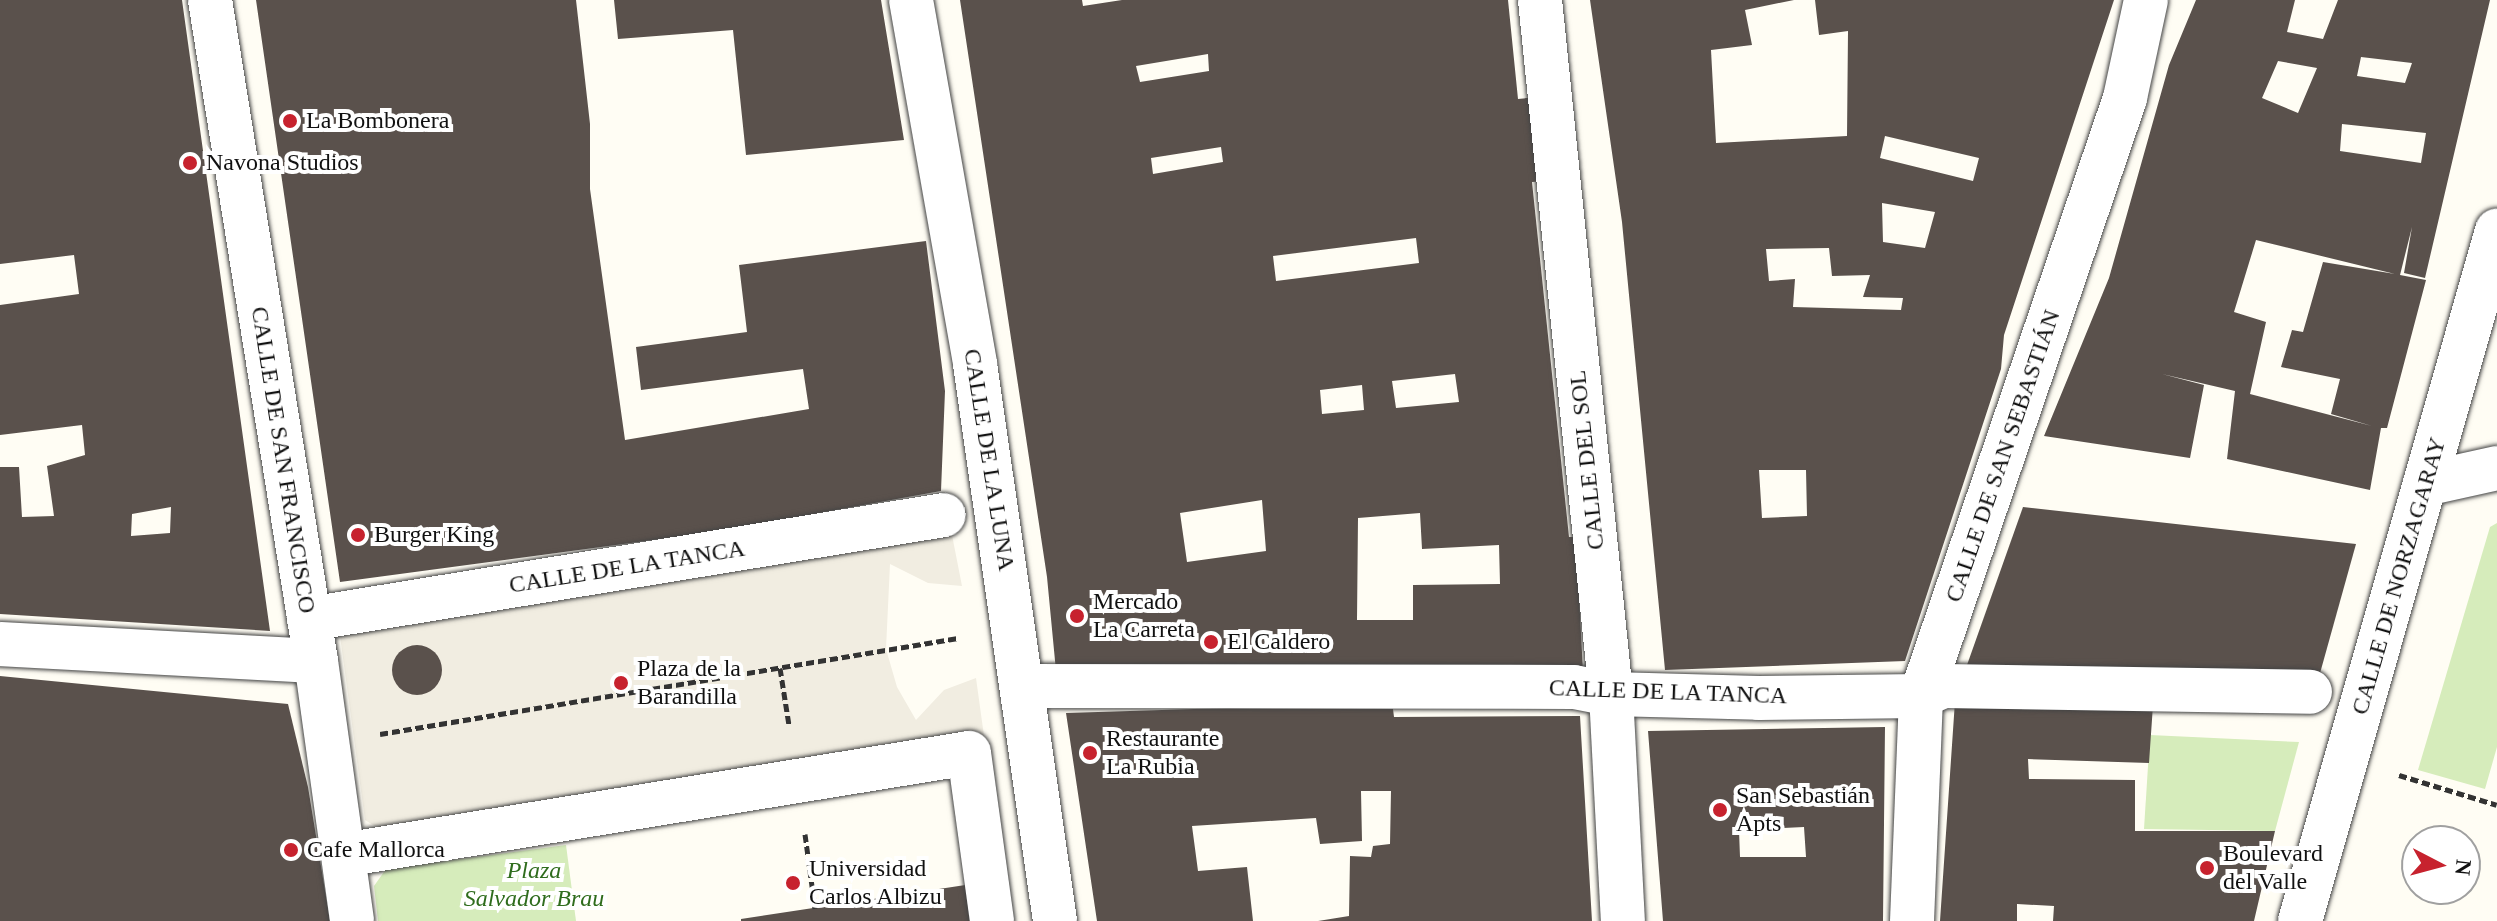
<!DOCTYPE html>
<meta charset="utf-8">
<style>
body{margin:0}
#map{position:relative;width:2497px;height:921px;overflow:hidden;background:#fffdf4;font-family:"Times New Roman",serif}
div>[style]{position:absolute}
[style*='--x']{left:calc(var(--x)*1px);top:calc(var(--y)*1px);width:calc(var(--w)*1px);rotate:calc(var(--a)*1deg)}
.green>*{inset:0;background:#d6ecbb}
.plaza>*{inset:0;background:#f1ede1}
.building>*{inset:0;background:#5a514c}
.round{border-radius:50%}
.path>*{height:5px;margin-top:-2.5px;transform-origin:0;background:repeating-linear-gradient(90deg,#333 0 8px,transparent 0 12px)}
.roads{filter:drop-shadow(0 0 2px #444) drop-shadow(0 0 2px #444)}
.minor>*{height:44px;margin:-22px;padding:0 22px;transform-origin:22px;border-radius:22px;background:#fff}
.dots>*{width:22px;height:22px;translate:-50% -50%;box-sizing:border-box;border:4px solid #fff;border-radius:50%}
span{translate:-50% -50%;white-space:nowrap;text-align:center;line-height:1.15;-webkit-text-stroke:8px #fff;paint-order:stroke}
.poi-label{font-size:24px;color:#111}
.left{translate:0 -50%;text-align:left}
.street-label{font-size:24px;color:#111}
.park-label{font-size:24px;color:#2f6c1d;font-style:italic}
.north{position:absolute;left:2401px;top:825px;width:80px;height:80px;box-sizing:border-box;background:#fff;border:2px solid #a0a0a0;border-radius:50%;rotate:96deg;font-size:22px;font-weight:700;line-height:32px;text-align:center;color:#111}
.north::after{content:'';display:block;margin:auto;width:28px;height:36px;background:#c7222e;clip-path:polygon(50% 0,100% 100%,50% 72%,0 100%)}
</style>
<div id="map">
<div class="green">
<div style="clip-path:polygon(2497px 523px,2497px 747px,2485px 789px,2418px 770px,2490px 527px)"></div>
<div style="clip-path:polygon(2150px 735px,2299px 742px,2275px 831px,2144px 829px)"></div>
<div style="clip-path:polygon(566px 845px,576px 921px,378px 921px,374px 886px,386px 869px)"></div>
</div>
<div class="plaza">
<div style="clip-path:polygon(952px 535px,962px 586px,928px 583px,890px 564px,886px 649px,897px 687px,916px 720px,944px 690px,976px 678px,984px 736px,381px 830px,365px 820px,340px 636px)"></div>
</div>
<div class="building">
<div style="clip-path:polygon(evenodd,0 0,182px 0,270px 631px,0 614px,0 467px,19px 467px,22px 517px,54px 516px,47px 466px,85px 455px,82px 425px,0 435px,0 305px,79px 294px,74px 255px,0 264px,0 0,171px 507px,170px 533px,131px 536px,132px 514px,171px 507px)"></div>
<div style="clip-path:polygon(256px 0,576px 0,590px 124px,590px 189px,625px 440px,809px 409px,803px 369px,641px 390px,636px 347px,747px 332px,739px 265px,926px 241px,945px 391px,941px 491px,720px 531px,340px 582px)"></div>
<div style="clip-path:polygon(614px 0,881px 0,904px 140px,746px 155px,733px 30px,618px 39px)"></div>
<div style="clip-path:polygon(evenodd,960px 0,1082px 0,1083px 6px,1122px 0,1508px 0,1518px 99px,1537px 97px,1547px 181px,1532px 182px,1569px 537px,1576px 537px,1583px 672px,1056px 671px,1047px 577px,960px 0,1208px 54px,1209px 71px,1140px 82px,1136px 66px,1208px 54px,960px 0,1221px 147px,1223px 162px,1153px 174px,1151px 158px,1221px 147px,960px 0,1416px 238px,1419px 263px,1276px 281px,1273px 256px,1416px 238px,960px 0,1455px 374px,1459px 402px,1396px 408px,1392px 381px,1455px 374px,960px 0,1362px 385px,1364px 410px,1322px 414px,1320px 390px,1362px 385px,960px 0,1262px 500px,1266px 551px,1187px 562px,1180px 513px,1262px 500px,960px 0,1420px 513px,1422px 549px,1499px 545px,1500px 584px,1413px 585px,1413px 620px,1357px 620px,1358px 518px,1420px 513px)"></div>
<div style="clip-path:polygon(evenodd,1590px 0,1794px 0,1745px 10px,1752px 45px,1711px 50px,1716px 143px,1847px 136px,1848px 31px,1819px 35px,1815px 0,2114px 0,2004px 335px,2001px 369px,1905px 661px,1665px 670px,1622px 222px,1590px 0,1885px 136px,1979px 158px,1973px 181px,1880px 158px,1885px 136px,1590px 0,1882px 203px,1935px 212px,1925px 248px,1883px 242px,1882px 203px,1590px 0,1829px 248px,1832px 276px,1870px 275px,1863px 297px,1903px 298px,1901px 310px,1793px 307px,1795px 279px,1769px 281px,1766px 249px,1829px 248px,1590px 0,1759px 470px,1806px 470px,1807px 516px,1762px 518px,1759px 470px)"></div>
<div style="clip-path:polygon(evenodd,2196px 0,2295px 0,2287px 32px,2323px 39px,2338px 0,2490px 0,2425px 278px,2404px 273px,2412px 227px,2400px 275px,2426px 280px,2387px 428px,2381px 428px,2370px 490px,2227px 459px,2235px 391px,2162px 374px,2204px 385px,2190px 458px,2044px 436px,2109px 278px,2169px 65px,2196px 0,2361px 57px,2412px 63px,2405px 83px,2357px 76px,2361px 57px,2196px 0,2278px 61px,2317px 68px,2298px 113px,2262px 98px,2278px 61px,2196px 0,2342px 124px,2426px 133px,2421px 163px,2340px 151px,2342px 124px,2196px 0,2256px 240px,2395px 274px,2323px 262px,2303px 332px,2292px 330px,2281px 367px,2340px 379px,2331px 414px,2372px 426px,2250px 394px,2266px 322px,2234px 312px,2256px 240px)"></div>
<div style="clip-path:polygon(2023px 507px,2356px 544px,2317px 684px,1967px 665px)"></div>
<div class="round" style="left:392px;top:645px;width:50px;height:50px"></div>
<div style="clip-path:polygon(0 676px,288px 704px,308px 787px,330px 921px,0 921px)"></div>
<div style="clip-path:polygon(1955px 701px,2153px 705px,2149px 763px,2028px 759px,2029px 779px,2135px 780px,2135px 831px,2275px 831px,2254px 921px,2053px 921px,2054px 906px,2017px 904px,2017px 921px,1940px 921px)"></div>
<div style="clip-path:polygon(1226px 708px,1393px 709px,1394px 717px,1580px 716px,1592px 921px,1318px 921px,1349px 916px,1350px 856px,1371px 857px,1373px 846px,1390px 844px,1391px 791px,1361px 791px,1362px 841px,1320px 844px,1316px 818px,1192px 826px,1198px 871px,1247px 867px,1253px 921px,1097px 921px,1066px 713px)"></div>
<div style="clip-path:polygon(evenodd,1885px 727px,1883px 921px,1663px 921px,1648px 731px,1885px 727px,1804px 827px,1806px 857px,1740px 857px,1739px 830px,1804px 827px)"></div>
<div style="clip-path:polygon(972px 884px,977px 921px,741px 921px,741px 919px)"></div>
</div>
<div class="path">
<div style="--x:780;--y:668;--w:58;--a:81"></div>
<div style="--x:380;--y:734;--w:586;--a:-9.43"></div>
<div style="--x:2399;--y:775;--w:102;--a:17"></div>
<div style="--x:805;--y:834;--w:75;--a:82.3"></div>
</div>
<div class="roads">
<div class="minor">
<div style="--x:210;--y:0;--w:669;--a:80.89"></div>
<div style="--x:316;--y:661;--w:262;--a:82.1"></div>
<div style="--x:911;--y:0;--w:370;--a:80"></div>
<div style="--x:975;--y:364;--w:563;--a:81.83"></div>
<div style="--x:1540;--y:0;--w:698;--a:84.16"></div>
<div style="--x:1611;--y:694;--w:227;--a:87"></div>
<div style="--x:2425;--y:484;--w:74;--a:-12.5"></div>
<div style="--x:309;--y:619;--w:643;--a:-9.3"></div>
<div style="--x:0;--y:644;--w:316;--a:3.1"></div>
<div style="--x:1024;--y:686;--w:550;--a:0.1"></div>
<div style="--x:1574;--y:687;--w:38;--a:11"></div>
<div style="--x:1611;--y:694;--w:148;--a:1.5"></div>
<div style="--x:1759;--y:698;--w:162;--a:-0.7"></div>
<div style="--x:1921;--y:696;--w:24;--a:-24"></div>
<div style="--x:1943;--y:686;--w:367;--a:0.9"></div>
<div style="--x:343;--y:855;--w:634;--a:-9.25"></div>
<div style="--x:969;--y:753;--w:170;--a:82.2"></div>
<div style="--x:1912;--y:921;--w:225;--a:-87.7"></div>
<div style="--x:1921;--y:696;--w:632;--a:-71.16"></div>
<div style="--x:2125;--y:98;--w:100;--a:-77.9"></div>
<div style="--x:2300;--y:921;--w:718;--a:-74.07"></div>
</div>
</div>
<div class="dots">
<div style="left:290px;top:121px;background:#c7222e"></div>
<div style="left:190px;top:163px;background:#c7222e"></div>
<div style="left:358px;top:535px;background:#c7222e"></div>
<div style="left:1077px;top:616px;background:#c7222e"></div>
<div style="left:1211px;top:642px;background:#c7222e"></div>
<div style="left:621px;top:683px;background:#c7222e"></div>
<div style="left:1090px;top:753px;background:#c7222e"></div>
<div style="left:1720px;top:810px;background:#c7222e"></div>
<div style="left:291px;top:850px;background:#c7222e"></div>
<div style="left:2207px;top:868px;background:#c7222e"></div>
<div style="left:793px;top:883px;background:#c7222e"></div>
</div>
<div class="poi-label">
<span class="left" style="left:306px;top:121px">La Bombonera</span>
<span class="left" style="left:206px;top:163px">Navona Studios</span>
<span class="left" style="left:374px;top:535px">Burger King</span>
<span class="left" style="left:1093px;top:616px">Mercado<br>La Carreta</span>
<span class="left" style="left:1227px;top:642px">El Caldero</span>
<span class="left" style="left:637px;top:683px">Plaza de la<br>Barandilla</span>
<span class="left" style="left:1106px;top:753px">Restaurante<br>La Rubia</span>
<span class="left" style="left:1736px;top:810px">San Sebastián<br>Apts</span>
<span class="left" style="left:307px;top:850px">Cafe Mallorca</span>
<span class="left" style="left:2223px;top:868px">Boulevard<br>del Valle</span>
<span class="left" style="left:809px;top:883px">Universidad<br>Carlos Albizu</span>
</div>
<div class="street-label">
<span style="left:2003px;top:456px;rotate:-71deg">CALLE DE SAN SEBASTIÁN</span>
<span style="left:283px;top:460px;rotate:81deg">CALLE DE SAN FRANCISCO</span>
<span style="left:989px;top:460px;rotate:81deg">CALLE DE LA LUNA</span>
<span style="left:1587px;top:460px;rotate:-96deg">CALLE DEL SOL</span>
<span style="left:627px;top:567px;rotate:-9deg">CALLE DE LA TANCA</span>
<span style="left:2399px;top:576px;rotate:-74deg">CALLE DE NORZAGARAY</span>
<span style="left:1668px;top:692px;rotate:2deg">CALLE DE LA TANCA</span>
</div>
<div class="park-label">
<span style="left:534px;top:885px">Plaza<br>Salvador Brau</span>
</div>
<div class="north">N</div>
</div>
